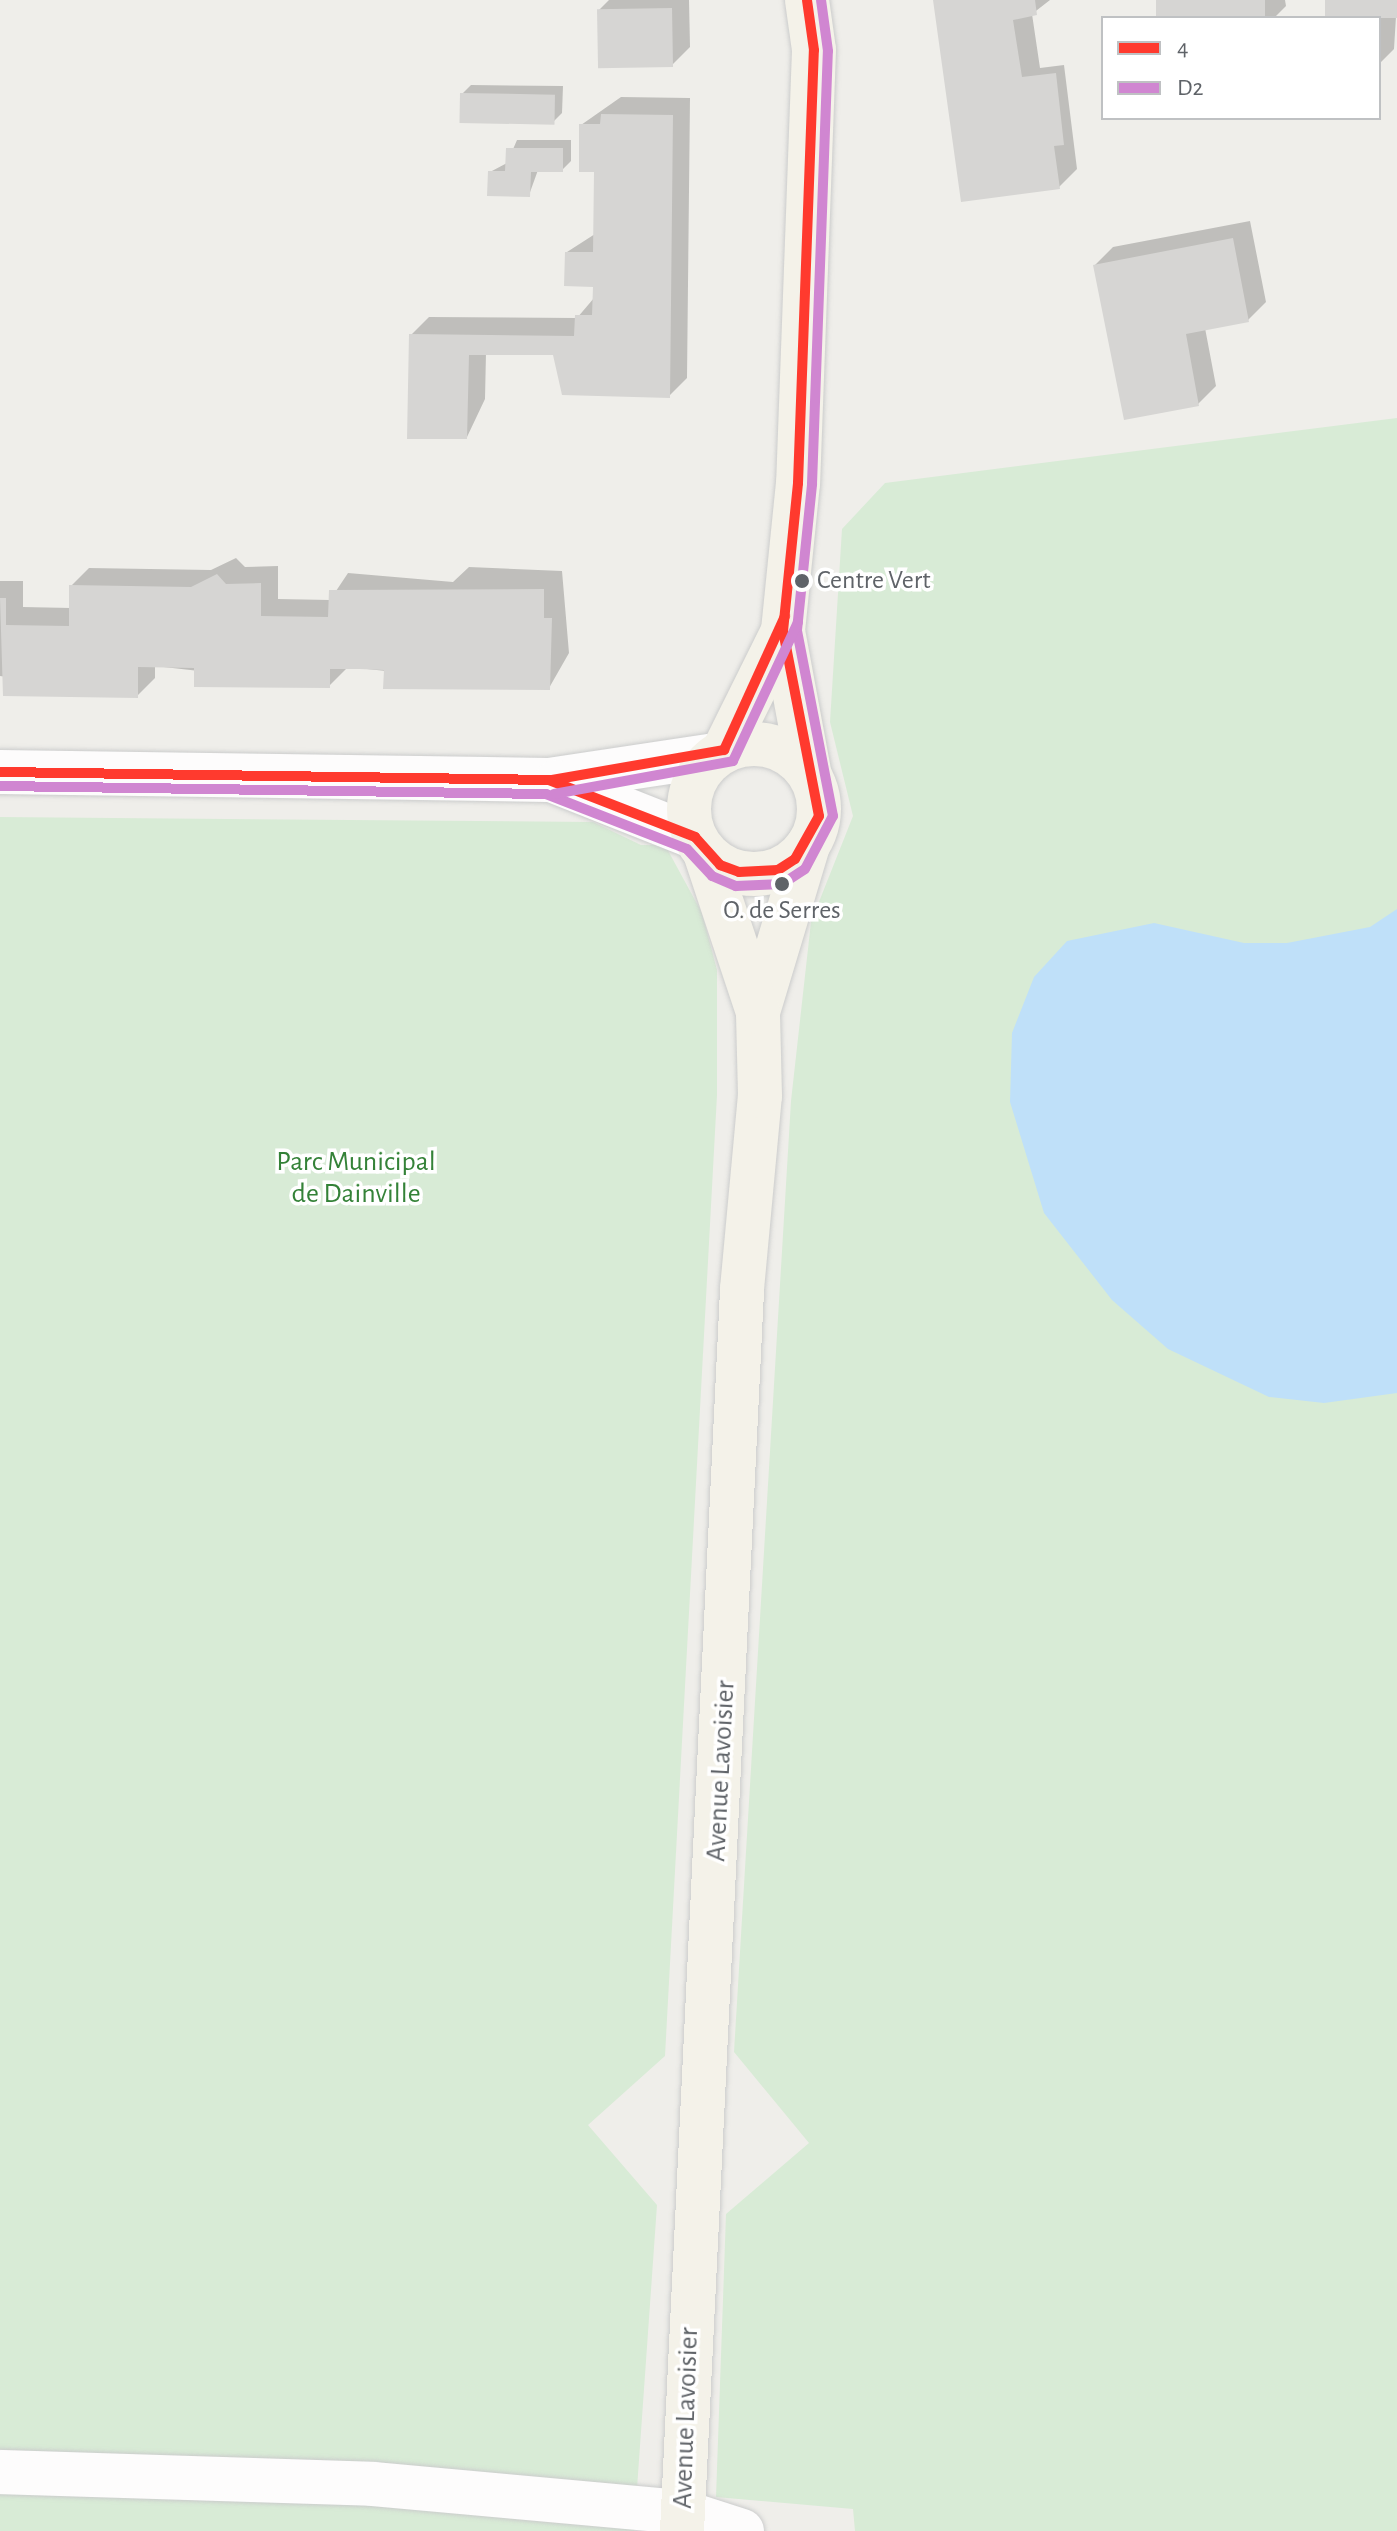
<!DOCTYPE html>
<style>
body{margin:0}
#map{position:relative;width:1397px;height:2531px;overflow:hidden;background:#efeeea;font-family:"Alegreya Sans",sans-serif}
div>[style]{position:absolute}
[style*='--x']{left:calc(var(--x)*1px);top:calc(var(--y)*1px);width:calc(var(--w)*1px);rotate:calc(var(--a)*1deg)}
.green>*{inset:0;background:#d8ebd6}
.water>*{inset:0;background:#bfe0f9}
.shadow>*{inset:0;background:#0003}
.building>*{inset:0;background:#d6d5d3;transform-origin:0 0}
.roads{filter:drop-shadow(0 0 2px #cbcccc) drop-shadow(0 0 2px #cbcccc)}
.minor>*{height:44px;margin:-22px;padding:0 22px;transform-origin:22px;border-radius:22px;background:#fdfcfc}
.major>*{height:44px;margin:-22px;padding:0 22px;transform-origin:22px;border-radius:22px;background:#f4f2e9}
.major>.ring{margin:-22px;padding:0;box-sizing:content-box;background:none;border:44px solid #f4f2e9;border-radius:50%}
.bus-1>*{height:10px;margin:-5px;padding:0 5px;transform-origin:5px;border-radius:5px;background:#ff3a2e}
.bus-2>*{height:10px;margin:-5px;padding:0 5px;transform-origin:5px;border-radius:5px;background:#d086d1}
.dots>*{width:22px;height:22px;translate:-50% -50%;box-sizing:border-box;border:4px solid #fff;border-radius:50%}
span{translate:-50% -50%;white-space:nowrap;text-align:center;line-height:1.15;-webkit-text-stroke:7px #fff;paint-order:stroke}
.bus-label{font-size:26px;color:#5f6368}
.left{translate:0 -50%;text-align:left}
.park-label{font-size:28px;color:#348238}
.street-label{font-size:28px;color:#5f6368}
.legend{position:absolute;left:1101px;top:16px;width:280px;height:104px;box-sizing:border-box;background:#fff;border:2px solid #bfc1c3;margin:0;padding:10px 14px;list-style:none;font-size:24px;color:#5f6368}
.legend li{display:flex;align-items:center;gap:16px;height:40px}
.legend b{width:40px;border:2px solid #bfc1c3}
</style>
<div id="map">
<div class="green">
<div style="clip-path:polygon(1397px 418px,1397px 2531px,855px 2531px,853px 2509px,716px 2497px,726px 2214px,809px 2143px,734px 2052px,791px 1101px,811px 922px,853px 816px,830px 722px,842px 529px,885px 483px)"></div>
<div style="clip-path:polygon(0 817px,593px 822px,641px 845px,665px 845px,702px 913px,717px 970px,717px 1095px,665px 2056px,588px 2125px,657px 2205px,634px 2531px,0 2531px)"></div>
</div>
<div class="water">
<div style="clip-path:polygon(1397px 909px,1397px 1393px,1324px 1403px,1269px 1397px,1168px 1349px,1112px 1300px,1044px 1213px,1010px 1102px,1012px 1033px,1034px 977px,1067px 941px,1154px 923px,1244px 943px,1287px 943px,1370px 927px)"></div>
</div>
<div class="shadow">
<div style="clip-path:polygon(609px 0,689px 0,690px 47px,672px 65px,599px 10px)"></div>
<div style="clip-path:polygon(935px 0,1050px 0,1032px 14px,1040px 68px,1064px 65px,1077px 169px,1059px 187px)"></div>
<div style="clip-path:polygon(1158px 0,1285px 0,1286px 6px,1274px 18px,1160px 18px)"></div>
<div style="clip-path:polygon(1327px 0,1397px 0,1394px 49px,1379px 64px,1379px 18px)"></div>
<div style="clip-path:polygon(471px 85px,563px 86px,562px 113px,553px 122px,462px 94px)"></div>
<div style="clip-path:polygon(621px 97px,690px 98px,687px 378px,669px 396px,555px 353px,486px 353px,485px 399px,467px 437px,411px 335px,429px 317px,577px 318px,594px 298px,595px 285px,567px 252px,595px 234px,596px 170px,581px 125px)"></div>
<div style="clip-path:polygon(517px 140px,571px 140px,571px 161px,562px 170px,538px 170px,529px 195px,490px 172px,507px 163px)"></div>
<div style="clip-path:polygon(1250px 221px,1266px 302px,1248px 320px,1205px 328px,1216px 386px,1198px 404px,1095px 265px,1113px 247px)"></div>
<div style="clip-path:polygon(236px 558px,245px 567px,278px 566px,278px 599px,330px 600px,348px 573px,453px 582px,469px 567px,562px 571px,569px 653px,549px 688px,348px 667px,329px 686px,155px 666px,155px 678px,137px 696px,0 676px,0 581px,23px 581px,23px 607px,71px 608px,71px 586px,89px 568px,211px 570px)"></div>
</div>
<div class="building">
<div style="clip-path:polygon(933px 0,1035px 0,1037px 15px,1013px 20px,1022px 77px,1056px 73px,1064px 145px,1054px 146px,1060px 189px,961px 202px)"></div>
<div style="left:1156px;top:0;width:109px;height:18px"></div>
<div style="left:1325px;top:0;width:72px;height:18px"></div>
<div style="left:672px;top:8px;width:59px;height:75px;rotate:89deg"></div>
<div style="left:460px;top:93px;width:95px;height:30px;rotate:1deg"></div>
<div style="clip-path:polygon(601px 114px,673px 115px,670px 398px,562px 395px,553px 355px,469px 355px,467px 439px,407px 439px,409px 334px,574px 336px,575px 315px,592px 315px,593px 287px,564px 286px,565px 252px,593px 252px,594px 172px,579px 172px,579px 124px,600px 124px)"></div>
<div style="clip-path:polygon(506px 148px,563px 148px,563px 172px,531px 172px,530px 197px,487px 196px,488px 171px,505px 171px)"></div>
<div style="clip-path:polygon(1233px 238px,1249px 322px,1186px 334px,1199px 406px,1124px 420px,1093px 265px)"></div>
<div style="clip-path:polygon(217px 574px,226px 584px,261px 583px,261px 616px,328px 617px,329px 590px,544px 589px,544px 618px,552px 618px,550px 690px,383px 689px,384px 670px,359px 669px,330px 669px,330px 688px,194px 687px,194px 668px,138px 667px,138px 698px,3px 696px,0 598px,6px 598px,6px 625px,69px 626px,69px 585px,191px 587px)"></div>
</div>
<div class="roads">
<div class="minor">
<div style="--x:0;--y:772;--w:549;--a:0.83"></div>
<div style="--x:549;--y:780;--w:168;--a:-8.6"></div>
<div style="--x:556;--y:782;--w:149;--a:21.6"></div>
<div style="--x:0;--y:2472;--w:373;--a:1.8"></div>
<div style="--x:373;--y:2484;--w:311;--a:5.2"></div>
<div style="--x:683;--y:2512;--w:62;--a:17.9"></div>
</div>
<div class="major">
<div style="--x:807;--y:0;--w:50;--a:82"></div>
<div style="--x:814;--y:50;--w:433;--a:92.1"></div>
<div style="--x:798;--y:483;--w:149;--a:95.8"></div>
<div style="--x:783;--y:631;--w:142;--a:79.5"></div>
<div class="ring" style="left:689px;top:744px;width:86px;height:86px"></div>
<div style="--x:724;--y:750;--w:133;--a:-63.6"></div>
<div style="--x:758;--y:1012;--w:174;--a:-73.3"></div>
<div style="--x:682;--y:2531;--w:1243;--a:-87.23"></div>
<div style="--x:742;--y:1289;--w:194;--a:-84.7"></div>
<div style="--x:760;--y:1096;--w:84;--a:-91.4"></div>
<div style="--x:758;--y:1012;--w:168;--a:-108.4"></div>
</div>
</div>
<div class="bus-1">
<div style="--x:0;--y:772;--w:549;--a:0.83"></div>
<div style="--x:549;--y:780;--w:157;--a:21.3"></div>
<div style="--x:695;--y:837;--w:38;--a:48"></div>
<div style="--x:720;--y:865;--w:20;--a:20"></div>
<div style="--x:739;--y:872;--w:39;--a:-3"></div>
<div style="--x:778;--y:870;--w:20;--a:-33"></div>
<div style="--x:795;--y:859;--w:49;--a:-60.8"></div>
<div style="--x:819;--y:816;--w:188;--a:-101"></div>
<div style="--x:783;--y:631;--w:149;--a:-84.2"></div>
<div style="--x:798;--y:483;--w:433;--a:-87.9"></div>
<div style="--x:814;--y:50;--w:50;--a:-98"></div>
<div style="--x:552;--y:780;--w:175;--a:-9.9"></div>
<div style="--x:724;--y:750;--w:147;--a:-65.5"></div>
</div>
<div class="bus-2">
<div style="--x:0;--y:786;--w:546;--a:0.84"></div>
<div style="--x:546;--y:794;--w:151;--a:21.3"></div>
<div style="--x:687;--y:849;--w:37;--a:47"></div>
<div style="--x:712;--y:876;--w:26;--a:23"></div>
<div style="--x:736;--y:886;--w:46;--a:-2.5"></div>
<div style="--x:782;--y:884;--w:27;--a:-33"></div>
<div style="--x:805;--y:869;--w:60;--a:-62.2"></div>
<div style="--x:833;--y:816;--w:189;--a:-101"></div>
<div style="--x:797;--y:630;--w:147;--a:-84.1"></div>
<div style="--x:812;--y:484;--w:433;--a:-87.9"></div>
<div style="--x:828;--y:51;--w:51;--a:-97.8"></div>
<div style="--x:554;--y:794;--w:182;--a:-10.4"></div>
<div style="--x:733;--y:761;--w:153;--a:-64.9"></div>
</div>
<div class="dots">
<div style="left:802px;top:581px;background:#5f6368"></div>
<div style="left:782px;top:884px;background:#5f6368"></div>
</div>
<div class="bus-label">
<span class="left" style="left:817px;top:581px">Centre Vert</span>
<span style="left:782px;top:911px">O. de Serres</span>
</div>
<div class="park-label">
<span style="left:356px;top:1178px">Parc Municipal<br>de Dainville</span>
</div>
<div class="street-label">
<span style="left:721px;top:1771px;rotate:-87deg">Avenue Lavoisier</span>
<span style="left:686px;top:2418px;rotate:-88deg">Avenue Lavoisier</span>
</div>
<ul class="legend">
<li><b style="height:10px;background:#ff3a2e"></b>4</li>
<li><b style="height:10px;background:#d086d1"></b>D2</li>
</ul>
</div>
